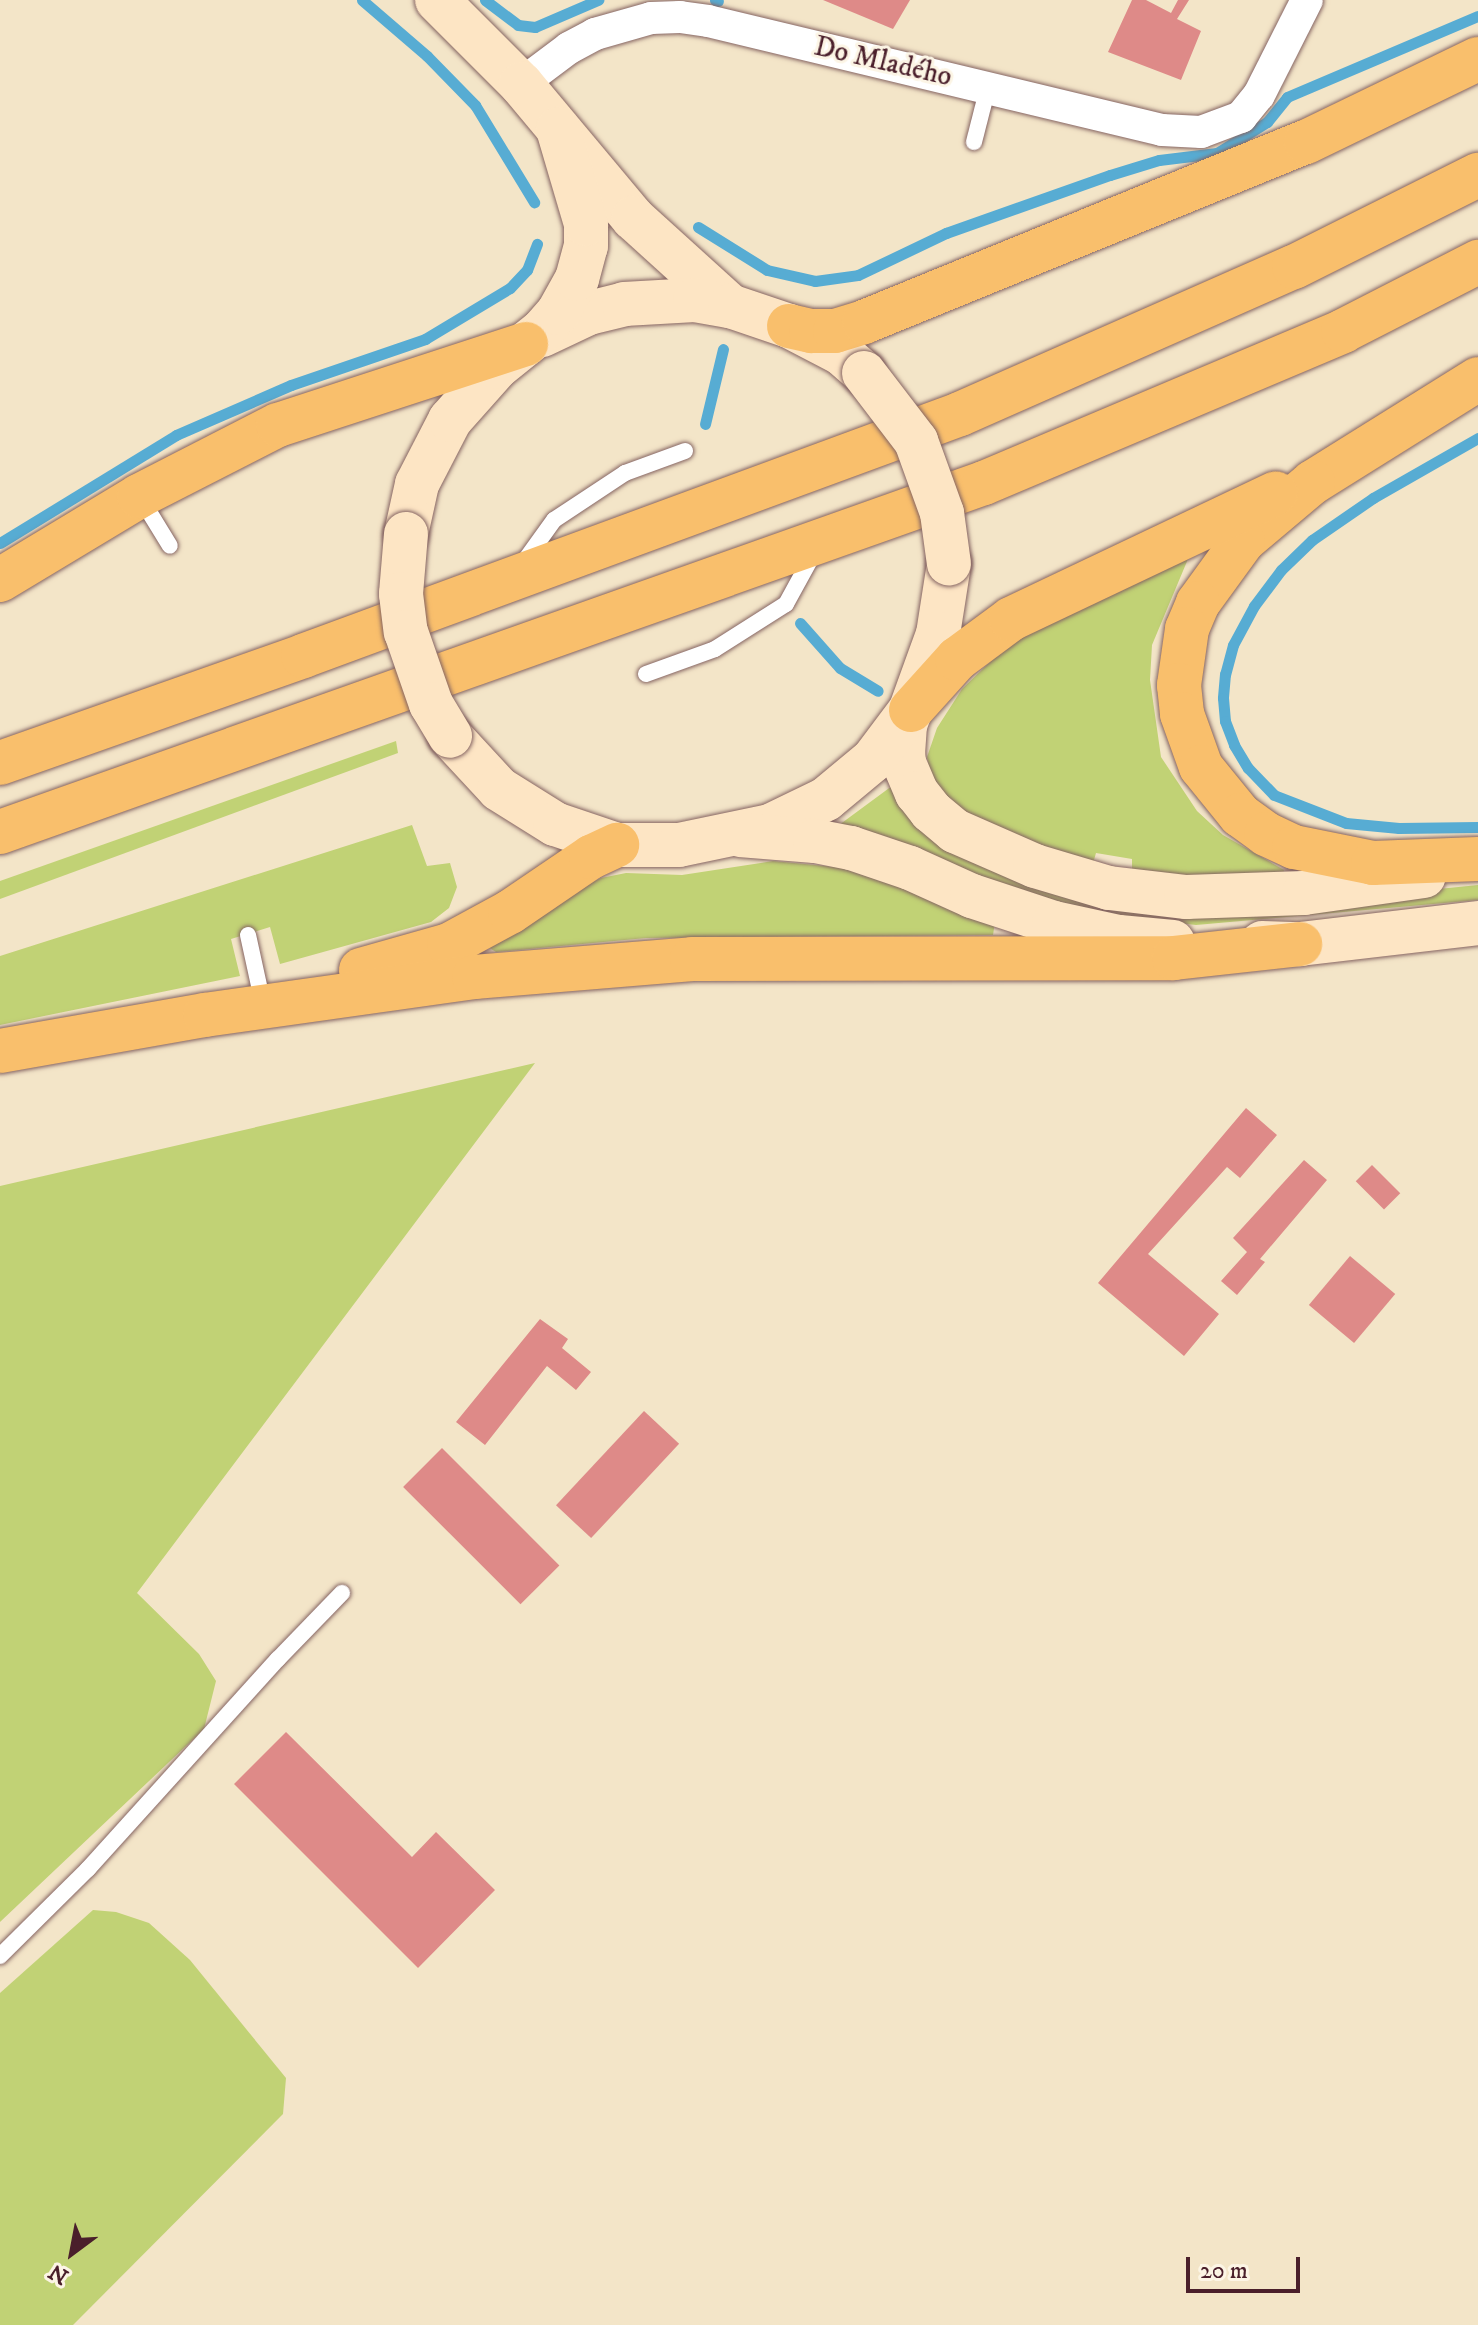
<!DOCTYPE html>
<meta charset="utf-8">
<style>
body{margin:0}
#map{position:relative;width:1478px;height:2325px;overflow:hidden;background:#f3e5c8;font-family:"IM FELL DW Pica",serif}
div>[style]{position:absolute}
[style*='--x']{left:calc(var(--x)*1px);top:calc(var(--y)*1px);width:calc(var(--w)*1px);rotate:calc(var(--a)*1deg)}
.green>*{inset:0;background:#c1d275}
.stream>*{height:11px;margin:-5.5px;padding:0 5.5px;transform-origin:5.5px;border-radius:5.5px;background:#57acd3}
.building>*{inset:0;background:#de8a88;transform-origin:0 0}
.roads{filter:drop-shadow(0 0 2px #856462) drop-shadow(0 0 2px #856462)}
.lane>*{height:16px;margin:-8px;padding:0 8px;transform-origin:8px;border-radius:8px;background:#fff}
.street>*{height:32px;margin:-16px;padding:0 16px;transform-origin:16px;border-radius:16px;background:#fff}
.secondary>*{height:44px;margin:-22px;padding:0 22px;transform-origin:22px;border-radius:22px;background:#fde5c4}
.highway>*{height:44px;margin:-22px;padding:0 22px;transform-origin:22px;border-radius:22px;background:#f9bf6c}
.bridges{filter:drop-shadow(0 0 2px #856462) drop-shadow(0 0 2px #856462)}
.secondary-bridge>*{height:44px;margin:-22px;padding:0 22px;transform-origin:22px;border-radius:22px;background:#fde5c4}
span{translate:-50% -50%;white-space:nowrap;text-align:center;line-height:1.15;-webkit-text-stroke:6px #fcf5e5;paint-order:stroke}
.street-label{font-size:28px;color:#4a1f2b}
.north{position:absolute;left:32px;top:2213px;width:80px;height:80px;-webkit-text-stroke:6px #fcf5e5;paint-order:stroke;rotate:212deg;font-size:22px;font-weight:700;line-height:32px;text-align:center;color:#4a1f2b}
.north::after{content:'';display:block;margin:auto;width:28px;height:36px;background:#4a1f2b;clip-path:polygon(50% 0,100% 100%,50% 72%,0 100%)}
.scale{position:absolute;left:1186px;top:2257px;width:114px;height:36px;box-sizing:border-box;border:4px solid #4a1f2b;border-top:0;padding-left:10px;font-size:24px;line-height:28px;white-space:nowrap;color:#4a1f2b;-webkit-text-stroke:6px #fcf5e5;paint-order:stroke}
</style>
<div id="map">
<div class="green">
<div style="clip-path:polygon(1188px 559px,1152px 645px,1150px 680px,1161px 757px,1197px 811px,1223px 835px,1284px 870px,1281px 881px,1132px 875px,1132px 859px,1096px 853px,1091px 870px,964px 820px,930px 774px,927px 757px,937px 728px,962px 689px,1014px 639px)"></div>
<div style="clip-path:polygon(396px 741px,398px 753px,0 899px,0 881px)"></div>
<div style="clip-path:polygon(896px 783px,955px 844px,1291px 904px,1478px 885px,1478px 900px,1196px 925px,1058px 909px,835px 828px)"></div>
<div style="clip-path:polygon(412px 825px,427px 866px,450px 863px,457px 887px,449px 908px,431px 922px,280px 964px,270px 927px,231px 939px,240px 976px,0 1025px,0 956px)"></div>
<div style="clip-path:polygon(773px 861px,857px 869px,995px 922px,993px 935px,646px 938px,496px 952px,488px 947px,574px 891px,601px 878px,626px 873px,682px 875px)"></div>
<div style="clip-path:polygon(535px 1063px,137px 1593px,199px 1654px,216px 1681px,204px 1729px,0 1922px,0 1186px)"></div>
<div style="clip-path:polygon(93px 1910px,116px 1912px,149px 1923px,190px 1960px,286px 2078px,283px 2114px,73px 2325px,0 2325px,0 1993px)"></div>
</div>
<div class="stream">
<div style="--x:362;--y:0;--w:86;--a:40.7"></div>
<div style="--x:427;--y:56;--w:69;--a:45.6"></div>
<div style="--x:475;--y:105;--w:114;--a:58.7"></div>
<div style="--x:485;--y:0;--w:41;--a:37.1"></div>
<div style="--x:518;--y:25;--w:17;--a:7"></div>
<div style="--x:535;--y:27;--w:69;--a:-23.2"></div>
<div style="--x:715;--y:0;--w:3;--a:18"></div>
<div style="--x:698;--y:227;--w:81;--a:31.9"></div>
<div style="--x:767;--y:270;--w:49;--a:12.9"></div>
<div style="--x:815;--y:281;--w:43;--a:-7.9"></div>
<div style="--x:858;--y:275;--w:98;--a:-25.5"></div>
<div style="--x:946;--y:233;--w:174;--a:-19.5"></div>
<div style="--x:1110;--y:175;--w:51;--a:-17"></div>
<div style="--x:1159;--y:160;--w:58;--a:-6.9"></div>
<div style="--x:1217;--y:153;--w:59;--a:-31.8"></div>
<div style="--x:1267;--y:122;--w:32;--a:-51"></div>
<div style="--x:1287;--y:97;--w:207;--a:-23"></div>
<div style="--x:705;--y:424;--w:77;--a:-76.5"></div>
<div style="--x:1478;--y:438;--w:121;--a:150.3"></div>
<div style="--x:1373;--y:498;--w:74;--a:145.5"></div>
<div style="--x:1312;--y:540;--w:43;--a:135.9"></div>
<div style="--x:1281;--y:570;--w:45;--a:126.9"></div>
<div style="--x:1254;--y:606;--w:44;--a:118.3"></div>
<div style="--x:1233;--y:645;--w:30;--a:105"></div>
<div style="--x:1225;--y:674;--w:24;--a:95"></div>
<div style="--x:1223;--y:698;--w:23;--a:85"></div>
<div style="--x:1225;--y:721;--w:26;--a:69"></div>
<div style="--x:1234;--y:745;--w:27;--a:59"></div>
<div style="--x:1248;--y:768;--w:37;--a:46"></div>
<div style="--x:1274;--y:795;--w:77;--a:21.3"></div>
<div style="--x:1346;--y:823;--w:53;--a:5.4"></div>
<div style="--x:1399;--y:828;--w:79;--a:-0.7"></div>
<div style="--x:0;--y:543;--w:206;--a:-31.5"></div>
<div style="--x:176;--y:435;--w:125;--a:-23.5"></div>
<div style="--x:291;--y:385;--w:142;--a:-18.9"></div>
<div style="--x:425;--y:339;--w:99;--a:-31"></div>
<div style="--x:510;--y:288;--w:25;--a:-47"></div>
<div style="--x:527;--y:270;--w:28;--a:-69"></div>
<div style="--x:800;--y:623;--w:60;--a:48.4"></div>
<div style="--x:840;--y:668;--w:44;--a:31.2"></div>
</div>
<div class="building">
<div style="clip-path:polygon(823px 0,910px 0,893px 29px)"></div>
<div style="clip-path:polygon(1132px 0,1146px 0,1171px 13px,1178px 0,1189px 0,1177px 19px,1201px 31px,1181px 80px,1108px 52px)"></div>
<div style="clip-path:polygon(1246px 1108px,1277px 1135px,1240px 1178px,1227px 1167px,1148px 1254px,1219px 1314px,1184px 1356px,1098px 1283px)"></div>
<div style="clip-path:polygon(1304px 1160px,1327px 1180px,1260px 1259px,1265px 1262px,1237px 1295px,1221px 1281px,1247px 1252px,1233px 1238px)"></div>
<div style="left:1372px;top:1165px;width:40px;height:23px;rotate:45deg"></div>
<div style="left:1350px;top:1256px;width:59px;height:64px;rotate:40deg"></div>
<div style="clip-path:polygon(540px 1319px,568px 1339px,562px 1348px,591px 1372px,576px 1390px,547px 1366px,485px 1445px,456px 1422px)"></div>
<div style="left:644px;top:1411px;width:48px;height:129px;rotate:43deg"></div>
<div style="left:442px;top:1448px;width:166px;height:55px;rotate:45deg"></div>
<div style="clip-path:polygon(286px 1732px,412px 1857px,436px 1832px,495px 1890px,418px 1968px,234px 1784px)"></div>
</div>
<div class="roads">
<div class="lane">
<div style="--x:974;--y:142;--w:57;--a:-75.7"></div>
<div style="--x:140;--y:497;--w:57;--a:58.5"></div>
<div style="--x:523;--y:563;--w:53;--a:-54.2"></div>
<div style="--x:554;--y:520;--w:85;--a:-33.5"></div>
<div style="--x:625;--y:473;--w:64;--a:-20.1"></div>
<div style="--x:646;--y:674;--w:73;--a:-19.9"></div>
<div style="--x:715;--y:649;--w:84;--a:-32.4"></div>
<div style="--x:786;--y:604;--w:60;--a:-61.3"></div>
<div style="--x:248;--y:935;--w:66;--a:77.7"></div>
<div style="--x:0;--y:1956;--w:124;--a:-44.7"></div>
<div style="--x:88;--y:1869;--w:283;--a:-47.9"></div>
<div style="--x:278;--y:1659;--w:92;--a:-45.9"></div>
</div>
<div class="street">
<div style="--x:521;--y:84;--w:60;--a:-36.9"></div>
<div style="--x:569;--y:48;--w:30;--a:-28"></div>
<div style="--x:595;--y:34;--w:58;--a:-15.9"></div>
<div style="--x:651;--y:18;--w:29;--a:-2"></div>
<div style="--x:680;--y:17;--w:28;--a:8"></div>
<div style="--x:708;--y:21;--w:467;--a:13.5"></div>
<div style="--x:1162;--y:130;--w:39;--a:3"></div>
<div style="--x:1201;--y:132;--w:43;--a:-20.6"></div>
<div style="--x:1241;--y:117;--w:28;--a:-51"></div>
<div style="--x:1259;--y:95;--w:106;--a:-63.2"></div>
</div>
<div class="secondary">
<div style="--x:437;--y:0;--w:119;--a:45"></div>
<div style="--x:521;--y:84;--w:175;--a:50.1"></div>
<div style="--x:633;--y:218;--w:131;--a:42.2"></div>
<div style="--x:542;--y:335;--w:52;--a:-25.1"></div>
<div style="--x:589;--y:313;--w:36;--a:-14"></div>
<div style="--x:624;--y:304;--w:71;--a:-3.2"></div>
<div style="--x:695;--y:300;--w:36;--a:10"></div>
<div style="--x:730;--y:306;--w:62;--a:18.7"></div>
<div style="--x:789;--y:326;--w:59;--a:27.4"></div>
<div style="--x:841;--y:353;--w:30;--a:41"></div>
<div style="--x:406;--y:534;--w:51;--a:-77.6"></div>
<div style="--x:417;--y:484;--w:72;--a:-62.7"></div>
<div style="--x:450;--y:420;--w:71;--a:-48.4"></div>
<div style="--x:497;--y:367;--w:59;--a:-38.8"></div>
<div style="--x:543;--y:330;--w:23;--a:-49"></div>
<div style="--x:558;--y:313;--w:39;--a:-61"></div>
<div style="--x:577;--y:279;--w:34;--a:-75"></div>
<div style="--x:586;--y:246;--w:22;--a:-90"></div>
<div style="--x:586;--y:224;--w:99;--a:-106.4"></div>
<div style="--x:949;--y:564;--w:71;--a:98.9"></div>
<div style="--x:938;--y:634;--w:97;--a:109.9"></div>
<div style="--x:905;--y:725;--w:27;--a:94"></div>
<div style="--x:903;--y:752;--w:11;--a:85"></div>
<div style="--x:904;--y:763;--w:33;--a:67"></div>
<div style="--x:917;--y:793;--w:23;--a:52"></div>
<div style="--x:931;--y:811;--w:31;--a:40"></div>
<div style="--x:955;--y:831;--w:87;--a:23.6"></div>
<div style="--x:1035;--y:866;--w:77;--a:16.6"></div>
<div style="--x:1109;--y:888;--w:78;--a:6.7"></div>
<div style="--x:1186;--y:897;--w:118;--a:-1.9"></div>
<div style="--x:1304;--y:893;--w:121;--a:-8.1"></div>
<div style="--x:450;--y:736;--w:72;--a:47.2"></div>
<div style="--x:499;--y:789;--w:66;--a:32"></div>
<div style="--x:555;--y:824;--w:65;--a:18.7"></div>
<div style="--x:617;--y:845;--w:62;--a:0"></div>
<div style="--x:679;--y:845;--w:93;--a:-11.8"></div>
<div style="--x:770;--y:826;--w:62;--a:-25.7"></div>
<div style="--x:826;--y:799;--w:61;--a:-39.7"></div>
<div style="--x:873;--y:760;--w:60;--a:-53.1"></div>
<div style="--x:740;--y:835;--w:75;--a:4.6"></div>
<div style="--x:815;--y:841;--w:37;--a:11"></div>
<div style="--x:851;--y:848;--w:62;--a:18.7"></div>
<div style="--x:910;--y:868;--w:68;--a:24.3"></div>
<div style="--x:972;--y:896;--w:86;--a:18.2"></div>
<div style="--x:1054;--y:923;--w:66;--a:12.2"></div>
<div style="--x:1119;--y:937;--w:54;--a:5.3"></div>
<div style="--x:1262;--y:943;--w:38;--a:2"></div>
<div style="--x:1300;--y:944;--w:179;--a:-6.7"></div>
</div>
<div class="highway">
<div style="--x:789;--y:326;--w:23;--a:13"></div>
<div style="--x:811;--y:331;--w:24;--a:0"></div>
<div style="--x:835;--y:331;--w:30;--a:-17"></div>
<div style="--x:864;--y:322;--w:477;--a:-22.2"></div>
<div style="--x:1306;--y:142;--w:191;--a:-25.8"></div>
<div style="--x:1478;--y:379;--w:195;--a:148"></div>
<div style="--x:1313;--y:482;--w:92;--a:139.9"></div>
<div style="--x:1243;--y:541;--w:77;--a:126"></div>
<div style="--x:1198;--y:603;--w:28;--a:113"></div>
<div style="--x:1187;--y:629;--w:57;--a:98.1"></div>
<div style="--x:1179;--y:685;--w:29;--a:84"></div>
<div style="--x:1182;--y:714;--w:56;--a:70.3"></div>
<div style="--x:1201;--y:767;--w:62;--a:50.9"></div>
<div style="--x:1240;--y:815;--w:32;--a:36"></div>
<div style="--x:1266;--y:834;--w:31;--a:25"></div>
<div style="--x:1294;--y:847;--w:81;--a:11.4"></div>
<div style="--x:1373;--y:863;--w:105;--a:-2.2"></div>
<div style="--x:0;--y:580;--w:162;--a:-31.1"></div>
<div style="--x:139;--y:496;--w:156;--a:-27.1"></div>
<div style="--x:278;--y:425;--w:261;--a:-18.1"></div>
<div style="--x:911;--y:710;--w:69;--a:-48"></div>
<div style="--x:957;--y:659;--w:67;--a:-36.5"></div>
<div style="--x:1011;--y:619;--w:293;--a:-25.4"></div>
<div style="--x:0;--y:763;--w:321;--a:-19.4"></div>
<div style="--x:303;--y:656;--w:700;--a:-20.22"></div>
<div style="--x:960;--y:414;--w:365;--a:-23.8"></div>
<div style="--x:1294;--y:267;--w:206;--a:-26.6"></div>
<div style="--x:0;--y:832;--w:1044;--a:-19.53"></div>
<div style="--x:984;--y:483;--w:390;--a:-22.9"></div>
<div style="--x:1343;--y:331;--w:152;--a:-27.1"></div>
<div style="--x:361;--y:970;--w:91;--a:-15.9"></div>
<div style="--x:449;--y:945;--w:69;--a:-28.4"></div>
<div style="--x:510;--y:912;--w:98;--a:-34.2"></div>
<div style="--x:591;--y:857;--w:29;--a:-25"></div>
<div style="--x:0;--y:1051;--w:208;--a:-10"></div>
<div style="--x:205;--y:1015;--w:272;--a:-8"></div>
<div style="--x:474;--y:977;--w:219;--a:-4.7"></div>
<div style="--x:692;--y:959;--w:482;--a:-0.1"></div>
<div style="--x:1174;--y:958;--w:127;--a:-6.3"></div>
</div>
</div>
<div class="bridges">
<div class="secondary-bridge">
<div style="--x:864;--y:373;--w:86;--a:52.6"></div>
<div style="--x:916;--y:441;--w:77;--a:70.1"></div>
<div style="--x:942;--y:513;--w:51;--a:82.2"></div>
<div style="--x:406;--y:534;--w:60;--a:94.8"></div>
<div style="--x:401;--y:594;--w:38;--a:83"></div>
<div style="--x:406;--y:632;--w:76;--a:70.9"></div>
<div style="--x:431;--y:704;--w:37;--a:59"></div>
</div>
</div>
<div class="street-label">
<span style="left:883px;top:62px;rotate:13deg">Do Mladého</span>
</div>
<div class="north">N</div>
<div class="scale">20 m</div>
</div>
